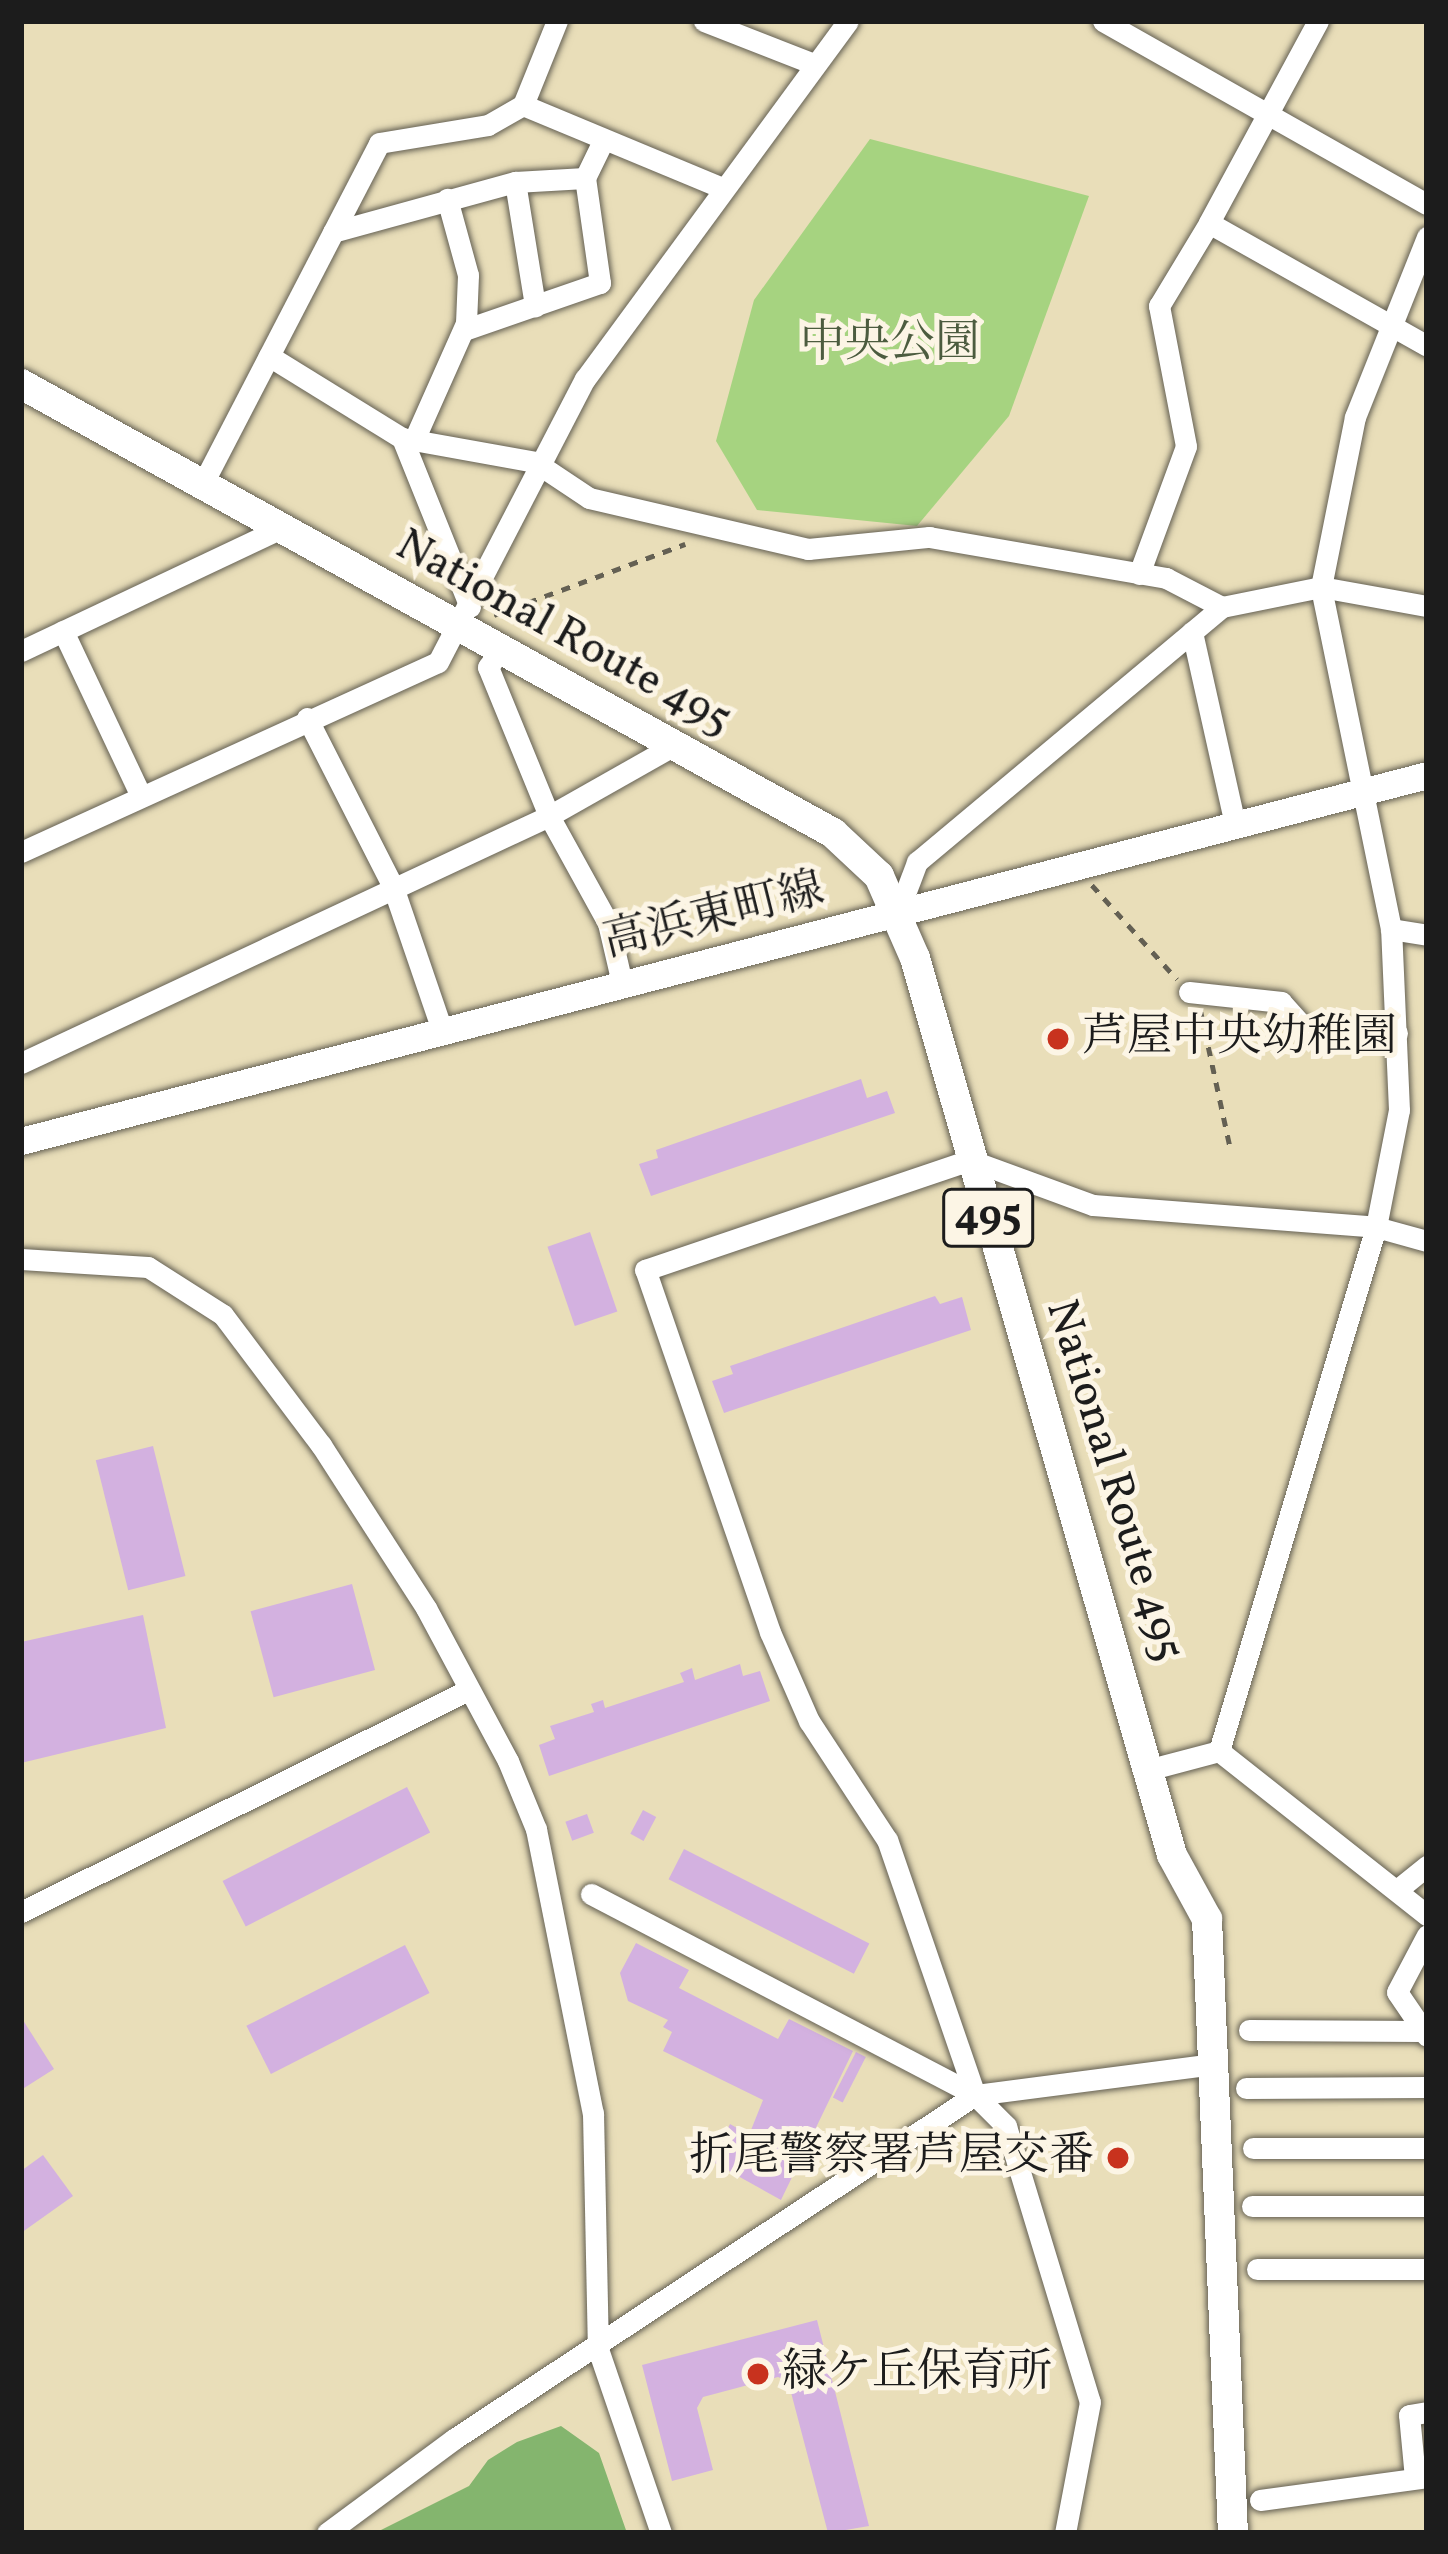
<!DOCTYPE html>
<meta charset="utf-8">
<style>
body{margin:0}
#map{position:relative;width:1448px;height:2554px;overflow:hidden;background:#e9deb9;font-family:Vollkorn,"Noto Serif JP",serif}
div>[style]{position:absolute}
[style*='--x']{left:calc(var(--x)*1px);top:calc(var(--y)*1px);width:calc(var(--w)*1px);rotate:calc(var(--a)*1deg)}
.green>*{inset:0;background:#a6d380}
.forest>*{inset:0;background:#84b56e}
.building>*{inset:0;background:#d3b1e0;transform-origin:0 0}
.path>*{height:4.5px;margin-top:-2.25px;transform-origin:0;background:repeating-linear-gradient(90deg,#646053 0 9px,transparent 0 18px)}
.roads{filter:drop-shadow(0 0 3px #646053) drop-shadow(0 0 3px #646053)}
.minor>*{height:21px;margin:-10.5px;padding:0 10.5px;transform-origin:10.5px;border-radius:10.5px;background:#fff}
.major>*{height:27px;margin:-13.5px;padding:0 13.5px;transform-origin:13.5px;border-radius:13.5px;background:#fff}
.highway>*{height:30px;margin:-15px;padding:0 15px;transform-origin:15px;border-radius:15px;background:#fff}
.dots>*{width:33px;height:33px;translate:-50% -50%;box-sizing:border-box;border:6px solid #fcf5e5;border-radius:50%}
span{translate:-50% -50%;white-space:nowrap;text-align:center;line-height:1.15;-webkit-text-stroke:10px #fcf5e5;paint-order:stroke}
.shield-label span{padding:3px 9px;background:#fcf5e5;border:3px solid;border-radius:9px;-webkit-text-stroke-width:0}
.shield-label{font-size:42px;color:#1c1c1c;font-weight:700}
.park-label{font-size:45px;color:#4c5c3f}
.street-label{font-size:45px;color:#1c1c1c}
.poi-label{font-size:45px;color:#1c1c1c}
.left{translate:0 -50%;text-align:left}
.right{translate:-100% -50%;text-align:right}
.frame{position:absolute;inset:0;border:24px solid #1c1c1c;pointer-events:none}
</style>
<div id="map">
<div class="green">
<div style="clip-path:polygon(870px 139px,1089px 196px,1009px 416px,917px 526px,757px 510px,716px 441px,754px 300px)"></div>
</div>
<div class="forest">
<div style="clip-path:polygon(561px 2426px,599px 2453px,627px 2533px,375px 2533px,469px 2486px,488px 2460px,517px 2442px)"></div>
</div>
<div class="building">
<div style="clip-path:polygon(861px 1079px,867px 1098px,887px 1091px,895px 1113px,651px 1196px,639px 1164px,658px 1158px,656px 1150px)"></div>
<div style="left:590px;top:1232px;width:84px;height:45px;rotate:71deg"></div>
<div style="clip-path:polygon(935px 1296px,940px 1304px,962px 1297px,971px 1330px,724px 1413px,712px 1381px,733px 1374px,730px 1366px)"></div>
<div style="left:153px;top:1446px;width:134px;height:59px;rotate:76deg"></div>
<div style="left:352px;top:1584px;width:89px;height:105px;rotate:75deg"></div>
<div style="clip-path:polygon(143px 1615px,166px 1728px,21px 1763px,21px 1642px)"></div>
<div style="clip-path:polygon(740px 1664px,743px 1676px,760px 1671px,770px 1701px,549px 1776px,539px 1745px,555px 1739px,550px 1726px,594px 1712px,591px 1704px,603px 1700px,605px 1708px,684px 1682px,680px 1673px,692px 1668px,695px 1680px)"></div>
<div style="left:407px;top:1787px;width:51px;height:207px;rotate:63deg"></div>
<div style="left:643px;top:1810px;width:15px;height:27px;rotate:28deg"></div>
<div style="left:587px;top:1814px;width:20px;height:23px;rotate:70deg"></div>
<div style="left:684px;top:1849px;width:208px;height:34px;rotate:27deg"></div>
<div style="clip-path:polygon(636px 1943px,689px 1970px,679px 1988px,778px 2039px,789px 2019px,853px 2051px,781px 2200px,711px 2161px,730px 2124px,749px 2135px,763px 2100px,663px 2051px,672px 2032px,663px 2027px,668px 2020px,628px 2001px,620px 1973px)"></div>
<div style="left:405px;top:1945px;width:54px;height:178px;rotate:63deg"></div>
<div style="clip-path:polygon(21px 2017px,54px 2069px,21px 2090px)"></div>
<div style="left:856px;top:2052px;width:11px;height:51px;rotate:27deg"></div>
<div style="clip-path:polygon(43px 2155px,73px 2196px,21px 2233px,21px 2171px)"></div>
<div style="clip-path:polygon(817px 2320px,869px 2526px,828px 2533px,788px 2381px,778px 2377px,703px 2397px,697px 2408px,713px 2470px,672px 2481px,642px 2365px)"></div>
</div>
<div class="path">
<div style="--x:494;--y:615;--w:204;--a:-20.4"></div>
<div style="--x:1092;--y:885;--w:127;--a:47.9"></div>
<div style="--x:1201;--y:1012;--w:137;--a:77.8"></div>
</div>
<div class="roads">
<div class="minor">
<div style="--x:704;--y:21;--w:115;--a:21.4"></div>
<div style="--x:1103;--y:21;--w:372;--a:29.5"></div>
<div style="--x:1318;--y:21;--w:230;--a:118.4"></div>
<div style="--x:1209;--y:223;--w:250;--a:29.4"></div>
<div style="--x:523;--y:105;--w:213;--a:22.6"></div>
<div style="--x:515;--y:182;--w:126;--a:80.8"></div>
<div style="--x:333;--y:232;--w:189;--a:-15.4"></div>
<div style="--x:515;--y:182;--w:70;--a:-3.3"></div>
<div style="--x:585;--y:178;--w:41;--a:-64.1"></div>
<div style="--x:464;--y:330;--w:144;--a:-19.1"></div>
<div style="--x:600;--y:283;--w:106;--a:-98.1"></div>
<div style="--x:269;--y:356;--w:156;--a:31.7"></div>
<div style="--x:402;--y:438;--w:135;--a:10.2"></div>
<div style="--x:535;--y:462;--w:65;--a:33.7"></div>
<div style="--x:589;--y:498;--w:225;--a:13.1"></div>
<div style="--x:808;--y:549;--w:122;--a:-5.7"></div>
<div style="--x:929;--y:537;--w:241;--a:9.8"></div>
<div style="--x:1166;--y:578;--w:63;--a:27.4"></div>
<div style="--x:402;--y:438;--w:182;--a:68.1"></div>
<div style="--x:414;--y:440;--w:128;--a:-66"></div>
<div style="--x:466;--y:323;--w:48;--a:-87.6"></div>
<div style="--x:468;--y:275;--w:79;--a:-105.4"></div>
<div style="--x:202;--y:485;--w:385;--a:-62.6"></div>
<div style="--x:379;--y:143;--w:110;--a:-9.4"></div>
<div style="--x:488;--y:125;--w:40;--a:-29.7"></div>
<div style="--x:523;--y:105;--w:91;--a:-68"></div>
<div style="--x:1139;--y:574;--w:136;--a:-69.8"></div>
<div style="--x:1186;--y:446;--w:143;--a:-100.9"></div>
<div style="--x:1159;--y:306;--w:97;--a:-58.9"></div>
<div style="--x:63;--y:631;--w:183;--a:64.7"></div>
<div style="--x:1192;--y:632;--w:198;--a:77.4"></div>
<div style="--x:500;--y:650;--w:21;--a:125"></div>
<div style="--x:488;--y:667;--w:161;--a:67.7"></div>
<div style="--x:549;--y:816;--w:122;--a:61.1"></div>
<div style="--x:608;--y:923;--w:62;--a:76.9"></div>
<div style="--x:21;--y:651;--w:288;--a:-25.3"></div>
<div style="--x:307;--y:718;--w:190;--a:63"></div>
<div style="--x:393;--y:887;--w:151;--a:71.1"></div>
<div style="--x:21;--y:852;--w:458;--a:-24.5"></div>
<div style="--x:438;--y:662;--w:319;--a:-62.6"></div>
<div style="--x:585;--y:379;--w:444;--a:-53.7"></div>
<div style="--x:897;--y:915;--w:57;--a:-69.3"></div>
<div style="--x:917;--y:862;--w:398;--a:-39.9"></div>
<div style="--x:1222;--y:607;--w:101;--a:-11.4"></div>
<div style="--x:1321;--y:587;--w:108;--a:10.2"></div>
<div style="--x:1391;--y:929;--w:36;--a:9"></div>
<div style="--x:1189;--y:992;--w:93;--a:6.2"></div>
<div style="--x:1281;--y:1002;--w:40;--a:48"></div>
<div style="--x:1308;--y:1032;--w:89;--a:0.6"></div>
<div style="--x:21;--y:1063;--w:583;--a:-25.07"></div>
<div style="--x:549;--y:816;--w:140;--a:-29.5"></div>
<div style="--x:21;--y:1259;--w:127;--a:3.6"></div>
<div style="--x:148;--y:1267;--w:89;--a:32.6"></div>
<div style="--x:223;--y:1315;--w:163;--a:53"></div>
<div style="--x:321;--y:1445;--w:194;--a:57.2"></div>
<div style="--x:426;--y:1608;--w:174;--a:61.8"></div>
<div style="--x:508;--y:1761;--w:74;--a:67.6"></div>
<div style="--x:536;--y:1829;--w:290;--a:78.7"></div>
<div style="--x:593;--y:2113;--w:236;--a:88.8"></div>
<div style="--x:598;--y:2349;--w:194;--a:71.1"></div>
<div style="--x:1219;--y:1751;--w:547;--a:-73.32"></div>
<div style="--x:1376;--y:1227;--w:119;--a:-78.9"></div>
<div style="--x:1399;--y:1110;--w:181;--a:-92.5"></div>
<div style="--x:1391;--y:929;--w:349;--a:-101.6"></div>
<div style="--x:1321;--y:587;--w:173;--a:-78.7"></div>
<div style="--x:1355;--y:417;--w:194;--a:-68.2"></div>
<div style="--x:1219;--y:1751;--w:265;--a:38.3"></div>
<div style="--x:1151;--y:1769;--w:70;--a:-14.8"></div>
<div style="--x:1397;--y:1890;--w:38;--a:-39"></div>
<div style="--x:591;--y:1894;--w:433;--a:27.6"></div>
<div style="--x:975;--y:2095;--w:44;--a:45"></div>
<div style="--x:1006;--y:2126;--w:288;--a:73.1"></div>
<div style="--x:1090;--y:2402;--w:133;--a:100.8"></div>
<div style="--x:21;--y:1912;--w:499;--a:-26.4"></div>
<div style="--x:1249;--y:2030;--w:172;--a:0.3"></div>
<div style="--x:1427;--y:2036;--w:53;--a:-124.3"></div>
<div style="--x:1397;--y:1992;--w:64;--a:-62.2"></div>
<div style="--x:1246;--y:2088;--w:181;--a:-0.3"></div>
<div style="--x:975;--y:2095;--w:270;--a:-109"></div>
<div style="--x:887;--y:1840;--w:142;--a:-123.2"></div>
<div style="--x:809;--y:1721;--w:97;--a:-113.7"></div>
<div style="--x:770;--y:1632;--w:383;--a:-109"></div>
<div style="--x:645;--y:1270;--w:343;--a:-18.7"></div>
<div style="--x:970;--y:1160;--w:131;--a:20.1"></div>
<div style="--x:1093;--y:1205;--w:284;--a:4.4"></div>
<div style="--x:1376;--y:1227;--w:53;--a:15.4"></div>
<div style="--x:1253;--y:2148;--w:174;--a:0"></div>
<div style="--x:1252;--y:2206;--w:175;--a:0"></div>
<div style="--x:1257;--y:2269;--w:170;--a:0"></div>
<div style="--x:1415;--y:2478;--w:63;--a:-95.4"></div>
<div style="--x:1409;--y:2415;--w:18;--a:-9"></div>
<div style="--x:1260;--y:2500;--w:169;--a:-7.8"></div>
<div style="--x:327;--y:2533;--w:158;--a:-36.5"></div>
<div style="--x:454;--y:2439;--w:624;--a:-33.44"></div>
<div style="--x:975;--y:2095;--w:240;--a:-7.4"></div>
</div>
<div class="major">
<div style="--x:21;--y:1141;--w:1453;--a:-14.59"></div>
</div>
<div class="highway">
<div style="--x:21;--y:384;--w:928;--a:28.94"></div>
<div style="--x:833;--y:833;--w:63;--a:43.1"></div>
<div style="--x:879;--y:876;--w:90;--a:66.3"></div>
<div style="--x:915;--y:958;--w:933;--a:74.01"></div>
<div style="--x:1172;--y:1855;--w:73;--a:61.3"></div>
<div style="--x:1207;--y:1919;--w:615;--a:87.58"></div>
</div>
</div>
<div class="dots">
<div style="left:1058px;top:1039px;background:#c8321e"></div>
<div style="left:1118px;top:2158px;background:#c8321e"></div>
<div style="left:758px;top:2374px;background:#c8321e"></div>
</div>
<div class="shield-label">
<span style="left:988px;top:1218px">495</span>
</div>
<div class="park-label">
<span style="left:890px;top:345px">中央公園</span>
</div>
<div class="street-label">
<span style="left:563px;top:634px;rotate:29deg">National Route 495</span>
<span style="left:714px;top:917px;rotate:-14deg">高浜東町線</span>
<span style="left:1113px;top:1481px;rotate:73deg">National Route 495</span>
</div>
<div class="poi-label">
<span class="left" style="left:1082px;top:1039px">芦屋中央幼稚園</span>
<span class="right" style="left:1094px;top:2158px">折尾警察署芦屋交番</span>
<span class="left" style="left:782px;top:2374px">緑ケ丘保育所</span>
</div>
<div class="frame"></div>
</div>
